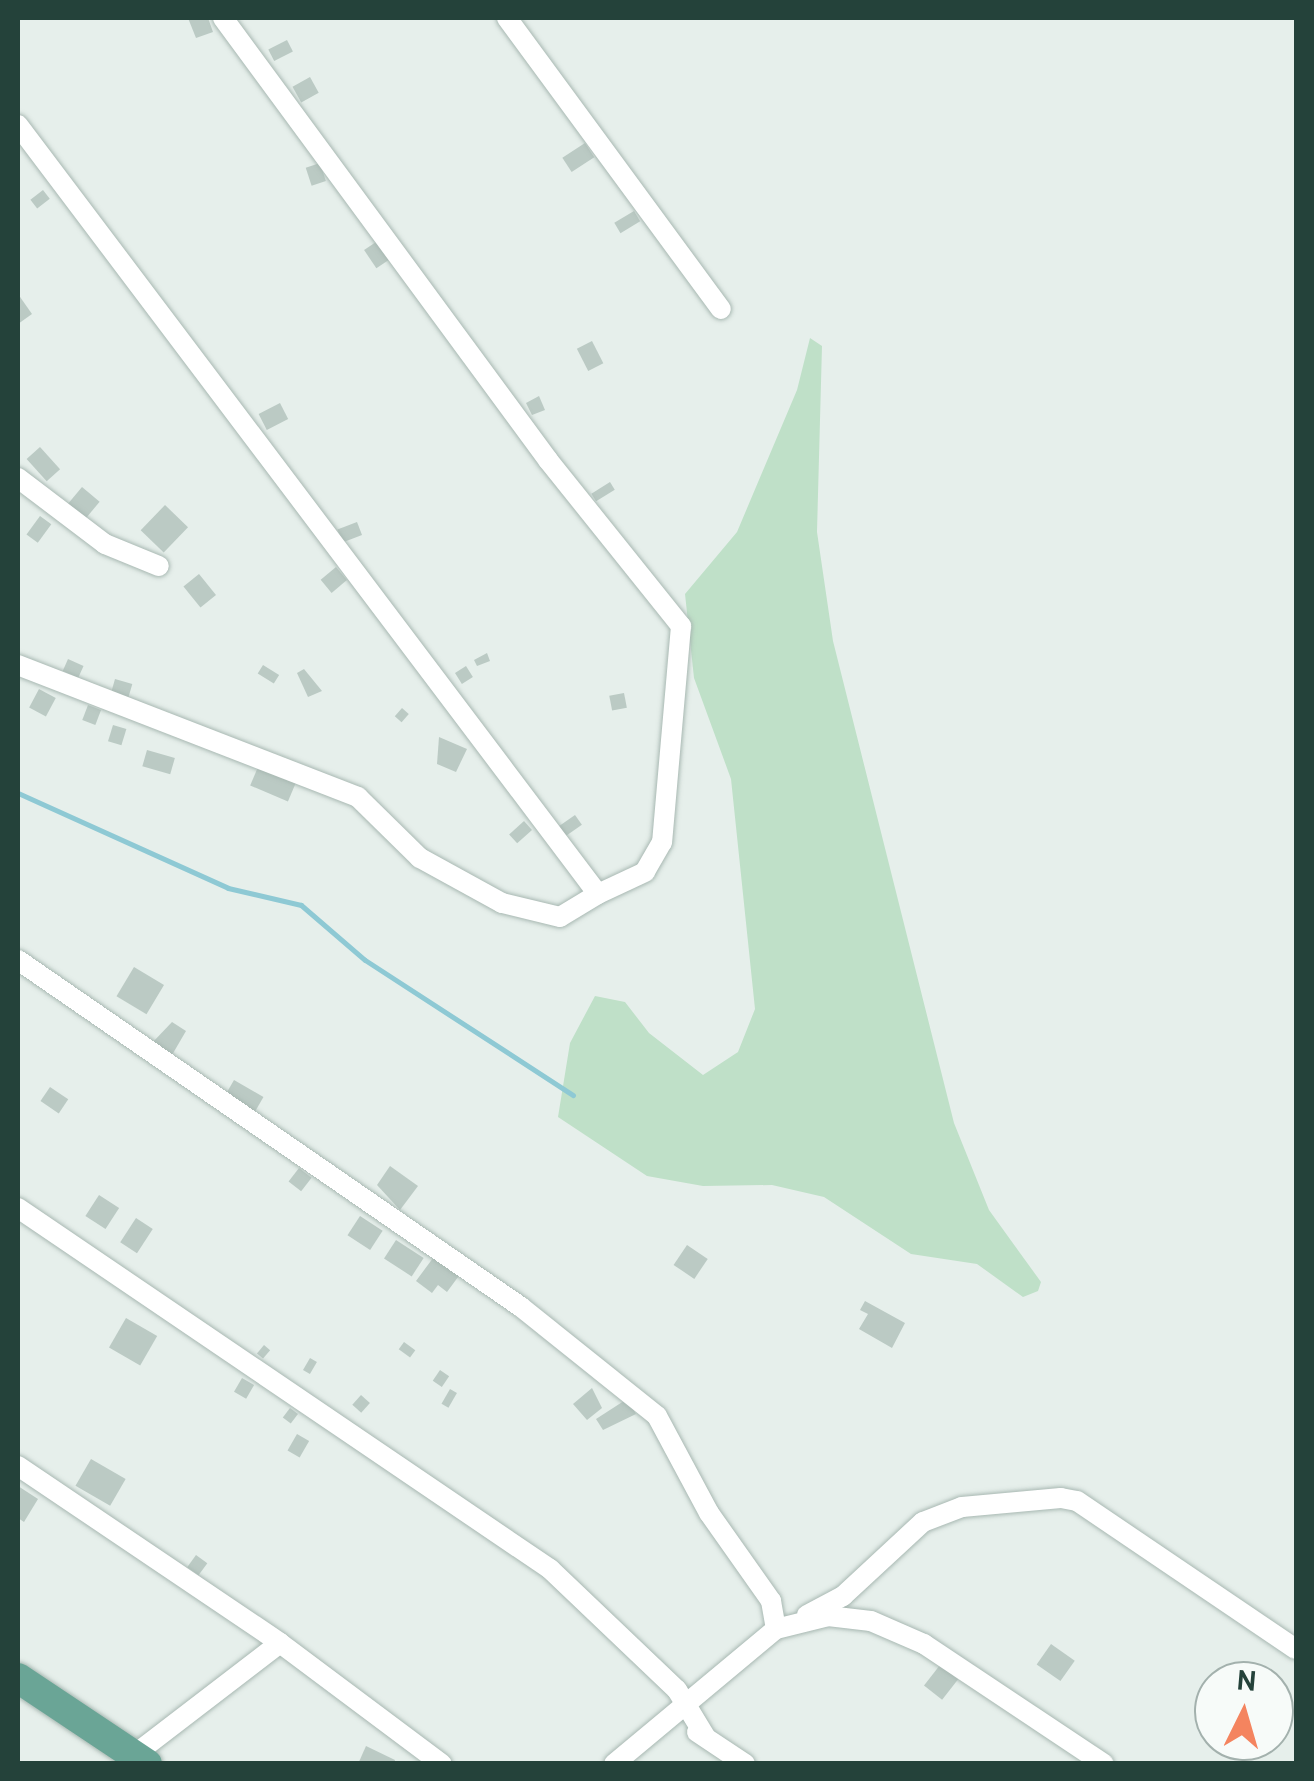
<!DOCTYPE html>
<style>
body{margin:0}
#map{position:relative;width:1314px;height:1781px;overflow:hidden;background:#e6efeb;font-family:Overpass,sans-serif}
div>[style]{position:absolute}
[style*='--x']{left:calc(var(--x)*1px);top:calc(var(--y)*1px);width:calc(var(--w)*1px);rotate:calc(var(--a)*1deg)}
.green>*{inset:0;background:#bfe0c8}
.stream>*{height:5px;margin:-2.5px;padding:0 2.5px;transform-origin:2.5px;border-radius:2.5px;background:#8ec9d4}
.building>*{inset:0;background:#bbcac4;transform-origin:0 0}
.roads{filter:drop-shadow(0 0 2px #a8b8b2) drop-shadow(0 0 2px #a8b8b2)}
.minor>*{height:20px;margin:-10px;padding:0 10px;transform-origin:10px;border-radius:10px;background:#fff}
.primary>*{height:30px;margin:-15px;padding:0 15px;transform-origin:15px;border-radius:15px;background:#6aa596}
span{translate:-50% -50%;white-space:nowrap;text-align:center;line-height:1.15;-webkit-text-stroke:8px #f7fbf9;paint-order:stroke}
.frame{position:absolute;inset:0;border:20px solid #24423a;pointer-events:none}
.north{position:absolute;left:1194px;top:1661px;width:100px;height:100px;box-sizing:border-box;background:#f7fbf9;border:2px solid #a3b1ad;border-radius:50%;rotate:5deg;font-size:28px;font-weight:700;line-height:40px;text-align:center;color:#24423a}
.north::after{content:'';display:block;margin:auto;width:35px;height:45px;background:#f4845f;clip-path:polygon(50% 0,100% 100%,50% 72%,0 100%)}
</style>
<div id="map">
<div class="green">
<div style="clip-path:polygon(810px 338px,822px 346px,817px 532px,833px 641px,954px 1123px,989px 1210px,1041px 1282px,1038px 1291px,1023px 1297px,977px 1264px,911px 1254px,824px 1197px,772px 1185px,703px 1186px,647px 1176px,558px 1117px,570px 1043px,595px 996px,625px 1002px,649px 1033px,703px 1075px,738px 1052px,755px 1009px,731px 779px,694px 678px,685px 594px,737px 532px,797px 390px)"></div>
</div>
<div class="stream">
<div style="--x:18;--y:793;--w:230;--a:24.3"></div>
<div style="--x:228;--y:888;--w:75;--a:13.1"></div>
<div style="--x:301;--y:905;--w:84;--a:40.7"></div>
<div style="--x:365;--y:960;--w:248;--a:33"></div>
</div>
<div class="building">
<div style="clip-path:polygon(188px 18px,208px 18px,213px 32px,196px 38px)"></div>
<div style="left:287px;top:40px;width:13px;height:21px;rotate:63deg"></div>
<div style="left:310px;top:77px;width:18px;height:20px;rotate:61deg"></div>
<div style="left:585px;top:143px;width:17px;height:27px;rotate:57deg"></div>
<div style="left:320px;top:163px;width:19px;height:15px;rotate:72deg"></div>
<div style="left:43px;top:190px;width:11px;height:16px;rotate:52deg"></div>
<div style="left:634px;top:211px;width:12px;height:23px;rotate:59deg"></div>
<div style="left:379px;top:240px;width:22px;height:18px;rotate:56deg"></div>
<div style="clip-path:polygon(18px 294px,32px 314px,18px 324px)"></div>
<div style="left:592px;top:341px;width:25px;height:17px;rotate:63deg"></div>
<div style="clip-path:polygon(539px 396px,545px 410px,532px 415px,526px 403px)"></div>
<div style="left:280px;top:403px;width:18px;height:24px;rotate:63deg"></div>
<div style="left:40px;top:447px;width:30px;height:18px;rotate:48deg"></div>
<div style="left:610px;top:482px;width:9px;height:22px;rotate:58deg"></div>
<div style="left:82px;top:487px;width:23px;height:24px;rotate:40deg"></div>
<div style="left:165px;top:505px;width:32px;height:35px;rotate:44deg"></div>
<div style="left:40px;top:516px;width:14px;height:23px;rotate:36deg"></div>
<div style="left:357px;top:522px;width:14px;height:21px;rotate:69deg"></div>
<div style="left:336px;top:567px;width:17px;height:20px;rotate:50deg"></div>
<div style="left:199px;top:574px;width:27px;height:20px;rotate:51deg"></div>
<div style="clip-path:polygon(487px 653px,490px 661px,477px 666px,474px 660px)"></div>
<div style="left:68px;top:659px;width:17px;height:13px;rotate:24deg"></div>
<div style="left:263px;top:665px;width:19px;height:10px;rotate:32deg"></div>
<div style="left:466px;top:666px;width:13px;height:13px;rotate:58deg"></div>
<div style="clip-path:polygon(304px 669px,322px 691px,308px 697px,297px 673px)"></div>
<div style="left:115px;top:679px;width:18px;height:16px;rotate:16deg"></div>
<div style="left:39px;top:689px;width:19px;height:21px;rotate:28deg"></div>
<div style="left:624px;top:693px;width:15px;height:15px;rotate:79deg"></div>
<div style="left:88px;top:705px;width:14px;height:16px;rotate:21deg"></div>
<div style="left:402px;top:708px;width:9px;height:11px;rotate:41deg"></div>
<div style="left:113px;top:725px;width:14px;height:17px;rotate:17deg"></div>
<div style="clip-path:polygon(439px 737px,467px 749px,456px 772px,437px 764px)"></div>
<div style="left:147px;top:750px;width:29px;height:17px;rotate:16deg"></div>
<div style="left:258px;top:767px;width:41px;height:20px;rotate:23deg"></div>
<div style="left:575px;top:815px;width:12px;height:21px;rotate:55deg"></div>
<div style="left:524px;top:821px;width:12px;height:20px;rotate:48deg"></div>
<div style="left:134px;top:967px;width:35px;height:34px;rotate:31deg"></div>
<div style="clip-path:polygon(172px 1022px,186px 1031px,172px 1055px,152px 1043px)"></div>
<div style="left:234px;top:1080px;width:34px;height:17px;rotate:30deg"></div>
<div style="left:50px;top:1087px;width:22px;height:17px;rotate:34deg"></div>
<div style="clip-path:polygon(390px 1166px,418px 1186px,400px 1210px,377px 1185px)"></div>
<div style="left:299px;top:1168px;width:16px;height:17px;rotate:38deg"></div>
<div style="left:99px;top:1195px;width:24px;height:25px;rotate:33deg"></div>
<div style="left:360px;top:1216px;width:27px;height:23px;rotate:33deg"></div>
<div style="left:136px;top:1218px;width:20px;height:29px;rotate:33deg"></div>
<div style="left:396px;top:1240px;width:33px;height:22px;rotate:33deg"></div>
<div style="left:687px;top:1245px;width:25px;height:24px;rotate:34deg"></div>
<div style="clip-path:polygon(436px 1254px,461px 1273px,447px 1292px,438px 1285px,432px 1293px,416px 1281px)"></div>
<div style="clip-path:polygon(865px 1301px,905px 1323px,892px 1348px,859px 1329px,868px 1314px,860px 1310px)"></div>
<div style="left:126px;top:1318px;width:36px;height:34px;rotate:30deg"></div>
<div style="left:404px;top:1342px;width:14px;height:9px;rotate:36deg"></div>
<div style="left:264px;top:1345px;width:8px;height:11px;rotate:40deg"></div>
<div style="left:310px;top:1358px;width:8px;height:14px;rotate:30deg"></div>
<div style="left:440px;top:1370px;width:11px;height:13px;rotate:34deg"></div>
<div style="left:242px;top:1378px;width:14px;height:16px;rotate:30deg"></div>
<div style="clip-path:polygon(592px 1388px,602px 1408px,587px 1420px,573px 1404px)"></div>
<div style="left:450px;top:1389px;width:8px;height:17px;rotate:30deg"></div>
<div style="left:361px;top:1395px;width:12px;height:13px;rotate:42deg"></div>
<div style="clip-path:polygon(627px 1399px,636px 1414px,603px 1430px,596px 1419px)"></div>
<div style="left:290px;top:1408px;width:10px;height:12px;rotate:37deg"></div>
<div style="left:297px;top:1434px;width:14px;height:19px;rotate:30deg"></div>
<div style="left:91px;top:1459px;width:40px;height:31px;rotate:30deg"></div>
<div style="clip-path:polygon(18px 1486px,38px 1499px,24px 1522px,18px 1518px)"></div>
<div style="left:196px;top:1555px;width:14px;height:15px;rotate:36deg"></div>
<div style="left:1051px;top:1644px;width:29px;height:25px;rotate:35deg"></div>
<div style="left:940px;top:1665px;width:23px;height:26px;rotate:38deg"></div>
<div style="clip-path:polygon(366px 1746px,395px 1760px,394px 1764px,358px 1764px)"></div>
</div>
<div class="roads">
<div class="minor">
<div style="--x:223;--y:18;--w:549;--a:53.67"></div>
<div style="--x:548;--y:460;--w:213;--a:51.3"></div>
<div style="--x:681;--y:626;--w:217;--a:95"></div>
<div style="--x:662;--y:842;--w:34;--a:120"></div>
<div style="--x:645;--y:872;--w:52;--a:154.9"></div>
<div style="--x:507;--y:18;--w:361;--a:53.7"></div>
<div style="--x:18;--y:125;--w:963;--a:52.98"></div>
<div style="--x:598;--y:894;--w:44;--a:148.8"></div>
<div style="--x:560;--y:917;--w:60;--a:-166.4"></div>
<div style="--x:502;--y:903;--w:94;--a:-151.2"></div>
<div style="--x:420;--y:858;--w:87;--a:-135.5"></div>
<div style="--x:358;--y:797;--w:365;--a:-158.8"></div>
<div style="--x:18;--y:478;--w:109;--a:37.2"></div>
<div style="--x:105;--y:544;--w:58;--a:22.2"></div>
<div style="--x:18;--y:960;--w:611;--a:34.6"></div>
<div style="--x:521;--y:1307;--w:174;--a:38.7"></div>
<div style="--x:657;--y:1416;--w:110;--a:61.8"></div>
<div style="--x:709;--y:1513;--w:108;--a:54.8"></div>
<div style="--x:771;--y:1601;--w:28;--a:80"></div>
<div style="--x:18;--y:1208;--w:643;--a:34.16"></div>
<div style="--x:550;--y:1569;--w:175;--a:43.6"></div>
<div style="--x:677;--y:1690;--w:54;--a:58.7"></div>
<div style="--x:18;--y:1466;--w:316;--a:34"></div>
<div style="--x:280;--y:1643;--w:202;--a:36.8"></div>
<div style="--x:807;--y:1615;--w:41;--a:-27.8"></div>
<div style="--x:843;--y:1596;--w:109;--a:-42.8"></div>
<div style="--x:923;--y:1522;--w:42;--a:-21"></div>
<div style="--x:962;--y:1507;--w:99;--a:-5.2"></div>
<div style="--x:1061;--y:1498;--w:16;--a:11"></div>
<div style="--x:1077;--y:1501;--w:264;--a:34.1"></div>
<div style="--x:697;--y:1732;--w:58;--a:33.7"></div>
<div style="--x:134;--y:1755;--w:184;--a:-37.5"></div>
<div style="--x:614;--y:1764;--w:211;--a:-39.8"></div>
<div style="--x:776;--y:1629;--w:54;--a:-14"></div>
<div style="--x:828;--y:1616;--w:43;--a:6.6"></div>
<div style="--x:871;--y:1621;--w:58;--a:23.5"></div>
<div style="--x:924;--y:1644;--w:216;--a:33.7"></div>
</div>
<div class="primary">
<div style="--x:18;--y:1678;--w:155;--a:33.7"></div>
</div>
</div>
<div class="frame"></div>
<div class="north">N</div>
</div>
